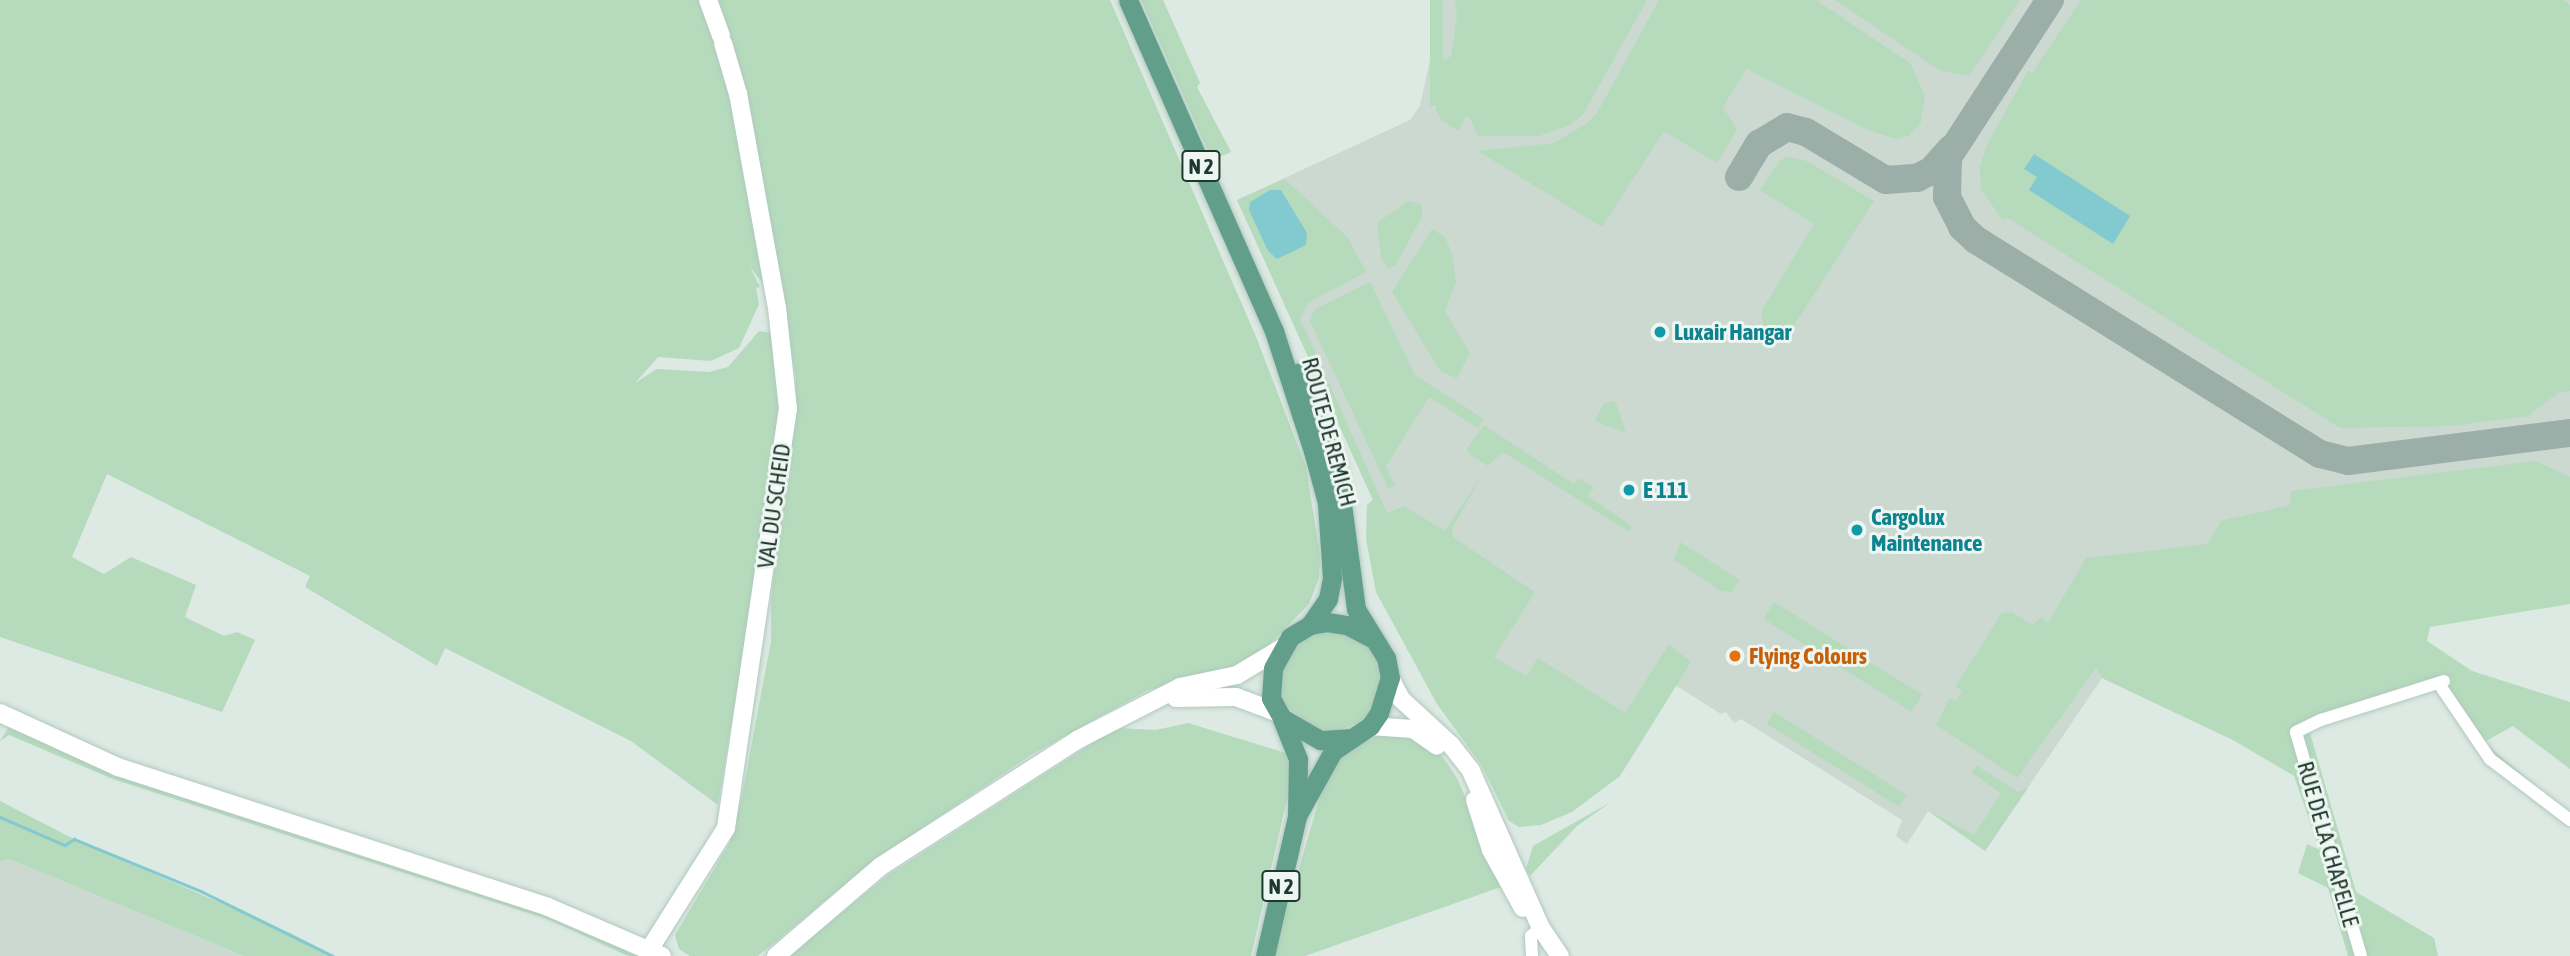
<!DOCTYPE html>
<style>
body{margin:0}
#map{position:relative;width:2570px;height:956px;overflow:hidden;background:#dde9e3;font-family:"Asap Condensed",sans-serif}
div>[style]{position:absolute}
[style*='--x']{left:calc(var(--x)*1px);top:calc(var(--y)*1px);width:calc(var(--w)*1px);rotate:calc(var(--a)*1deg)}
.built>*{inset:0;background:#cbd9d1}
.green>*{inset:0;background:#b5dbbc;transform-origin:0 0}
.water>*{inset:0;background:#83c9d0}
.stream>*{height:2.5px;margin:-1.25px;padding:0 1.25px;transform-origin:1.25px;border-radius:1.25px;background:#83c9d0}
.taxiway>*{height:28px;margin:-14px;padding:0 14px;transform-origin:14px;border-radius:14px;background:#9baea7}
.roads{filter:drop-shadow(0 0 2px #b0c9be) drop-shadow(0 0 2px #b0c9be)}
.minor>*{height:12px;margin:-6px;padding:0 6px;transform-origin:6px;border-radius:6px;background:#fff}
.secondary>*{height:18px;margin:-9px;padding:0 9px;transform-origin:9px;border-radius:9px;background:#fff}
.primary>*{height:19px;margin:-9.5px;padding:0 9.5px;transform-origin:9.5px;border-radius:9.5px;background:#619f8a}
.dots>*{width:19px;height:19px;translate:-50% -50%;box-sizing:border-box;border:4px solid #edf6f1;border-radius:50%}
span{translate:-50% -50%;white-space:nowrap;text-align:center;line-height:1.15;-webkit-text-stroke:6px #edf6f1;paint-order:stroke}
.shield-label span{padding:2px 5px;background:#edf6f1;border:2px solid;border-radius:5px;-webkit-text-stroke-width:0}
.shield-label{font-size:21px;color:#1f382f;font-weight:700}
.culture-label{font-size:23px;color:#0d838f;font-weight:700}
.left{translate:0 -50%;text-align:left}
.street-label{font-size:23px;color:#1f382f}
.food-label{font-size:23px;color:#c56008;font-weight:700}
</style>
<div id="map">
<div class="built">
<div style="clip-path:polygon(1443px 0,2570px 0,2570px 599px,2420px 624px,2233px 740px,2102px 678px,1985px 851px,1928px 811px,1907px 844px,1896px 836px,1902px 820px,1741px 719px,1734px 723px,1726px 712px,1721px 714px,1672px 683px,1581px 791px,1367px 505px,1373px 500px,1237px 200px,1410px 120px,1420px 106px)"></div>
<div style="clip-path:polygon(9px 859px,244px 956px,0 956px,0 862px)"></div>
</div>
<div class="green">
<div style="clip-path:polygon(0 0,702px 0,722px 55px,765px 286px,750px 267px,760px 287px,756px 288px,759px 304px,739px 348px,711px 361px,658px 357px,635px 383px,657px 369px,709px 372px,728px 367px,759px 331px,772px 333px,782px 413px,718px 805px,631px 741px,445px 648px,437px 666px,305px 587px,310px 576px,107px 474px,72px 557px,104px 574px,131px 557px,196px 585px,185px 617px,224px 636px,237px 632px,255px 640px,222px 712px,0 637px)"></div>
<div style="clip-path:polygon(718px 0,1110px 0,1257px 339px,1306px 467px,1320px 555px,1319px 578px,1309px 604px,1257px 657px,1246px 664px,1148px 690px,1031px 755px,876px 859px,758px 956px,690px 956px,679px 949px,675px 935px,729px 844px,741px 801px,771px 641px,771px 599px,796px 379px,745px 93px)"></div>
<div style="clip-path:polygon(1141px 0,1163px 0,1200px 83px,1197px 87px,1231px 152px,1212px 160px)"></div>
<div style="left:1430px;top:0;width:13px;height:106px"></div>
<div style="clip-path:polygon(1455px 0,1647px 0,1582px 116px,1568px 126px,1539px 136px,1478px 136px,1470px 118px,1465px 117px,1459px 131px,1442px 121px,1436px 110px,1443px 62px,1451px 56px,1457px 17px)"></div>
<div style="clip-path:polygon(1659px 0,1816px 0,1910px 63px,1925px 96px,1921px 122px,1909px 136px,1896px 139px,1868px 130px,1746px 69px,1723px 107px,1737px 130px,1717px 163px,1664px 131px,1602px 227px,1478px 151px,1554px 143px,1586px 124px,1597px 113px)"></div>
<div style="clip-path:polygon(1835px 0,2020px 0,1969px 76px,1939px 70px)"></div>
<div style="clip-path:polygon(2081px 0,2563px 0,2570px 5px,2570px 391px,2558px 393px,2528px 416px,2450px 426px,2340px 428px,2006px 217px,2003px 221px,1981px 189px,1980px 166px,1987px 145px,2028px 71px,2032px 73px)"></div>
<div style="clip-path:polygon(1788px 157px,1807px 161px,1874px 201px,1788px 335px,1779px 339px,1764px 330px,1761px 312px,1814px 224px,1760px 190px,1780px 160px)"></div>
<div style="clip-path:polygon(1285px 179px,1348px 238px,1366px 272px,1309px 302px,1300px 318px,1387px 513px,1404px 506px,1445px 531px,1482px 475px,1452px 529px,1453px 537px,1535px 592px,1494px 657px,1526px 676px,1538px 658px,1625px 713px,1669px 644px,1691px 662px,1620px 776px,1572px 812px,1541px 825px,1519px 827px,1509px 821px,1482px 766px,1437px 704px,1376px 592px,1366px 539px,1367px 505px,1373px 500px,1237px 200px)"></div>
<div style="clip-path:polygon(1408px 201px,1422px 204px,1422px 216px,1396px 265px,1388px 269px,1381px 257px,1377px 223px)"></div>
<div style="clip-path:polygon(1432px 229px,1445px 237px,1452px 254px,1456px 281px,1445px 311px,1470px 353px,1457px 378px,1441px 372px,1392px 292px)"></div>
<div style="clip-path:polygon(1370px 282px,1415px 375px,1484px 419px,1478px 428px,1429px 397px,1386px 466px,1395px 486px,1388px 488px,1310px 321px,1314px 310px)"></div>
<div style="clip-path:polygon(1613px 401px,1616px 403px,1626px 433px,1595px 421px,1603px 404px)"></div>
<div style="clip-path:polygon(1484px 425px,1574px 484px,1578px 478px,1594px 488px,1588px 496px,1632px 526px,1629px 532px,1503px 452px,1488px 466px,1469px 454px,1467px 448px)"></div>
<div style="clip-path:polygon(2536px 461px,2570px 477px,2570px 604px,2430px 627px,2427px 641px,2472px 671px,2570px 702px,2570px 769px,2513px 726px,2484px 742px,2546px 795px,2492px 757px,2449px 692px,2429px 682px,2306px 719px,2356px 892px,2434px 938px,2438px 956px,2348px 956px,2328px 888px,2298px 873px,2307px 844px,2320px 850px,2294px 776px,2233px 740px,2102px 678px,2096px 668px,2017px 778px,1936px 725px,1950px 698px,1956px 701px,1962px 692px,1956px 686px,2001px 614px,2012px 612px,2033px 625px,2041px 617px,2048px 623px,2086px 558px,2207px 544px,2221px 521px,2290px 505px,2291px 491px)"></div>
<div style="clip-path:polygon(1680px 542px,1740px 580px,1732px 592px,1721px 591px,1674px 560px)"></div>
<div style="left:1774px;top:602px;width:175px;height:20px;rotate:32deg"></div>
<div style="clip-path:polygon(1319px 627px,1364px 639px,1380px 666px,1382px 682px,1372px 711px,1360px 722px,1331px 733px,1316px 730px,1280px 701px,1281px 673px,1295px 648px)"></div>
<div style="left:1774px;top:712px;width:156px;height:14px;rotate:32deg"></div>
<div style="clip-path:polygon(1188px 723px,1292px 755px,1294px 769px,1251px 956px,788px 956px,888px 875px,1116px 728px,1156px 730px)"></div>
<div style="clip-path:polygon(17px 726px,598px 931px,643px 956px,628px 956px,550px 920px,113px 779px,9px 735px,0 741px,9px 727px)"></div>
<div style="clip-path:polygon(1390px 730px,1411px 734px,1440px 753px,1457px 778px,1504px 886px,1305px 956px,1273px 956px,1327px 773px,1343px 752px)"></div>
<div style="clip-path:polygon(1976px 765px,2018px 792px,2028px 788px,1985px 851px,1927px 810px,1974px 835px,2001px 793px,1972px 773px)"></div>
<div style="clip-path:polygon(0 801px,74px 839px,290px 933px,333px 956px,244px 956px,9px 859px,0 862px)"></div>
<div style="clip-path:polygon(1611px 802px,1577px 826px,1530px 876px,1526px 869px,1533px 846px)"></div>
</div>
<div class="water">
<div style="clip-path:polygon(2034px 154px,2130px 216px,2113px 244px,2029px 190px,2037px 177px,2024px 169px)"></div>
<div style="clip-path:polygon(1270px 190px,1281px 190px,1307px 233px,1306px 245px,1277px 259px,1268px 251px,1249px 210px,1250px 202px)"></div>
</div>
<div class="stream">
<div style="--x:0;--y:817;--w:71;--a:23.3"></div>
<div style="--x:65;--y:845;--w:11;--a:-34"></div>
<div style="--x:74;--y:839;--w:139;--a:22.3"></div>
<div style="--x:203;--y:892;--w:145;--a:26.2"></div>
</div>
<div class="taxiway">
<div style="--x:2050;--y:0;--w:187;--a:123"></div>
<div style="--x:1948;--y:157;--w:40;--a:91.4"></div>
<div style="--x:1947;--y:197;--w:34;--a:63"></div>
<div style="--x:1962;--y:227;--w:19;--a:43"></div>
<div style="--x:1976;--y:240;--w:405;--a:31.9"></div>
<div style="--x:2320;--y:454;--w:29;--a:14"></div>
<div style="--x:2348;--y:461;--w:224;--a:-7.2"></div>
<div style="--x:1739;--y:177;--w:39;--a:-59"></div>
<div style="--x:1759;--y:144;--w:33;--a:-31"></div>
<div style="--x:1787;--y:127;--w:20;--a:15"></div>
<div style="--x:1806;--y:132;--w:93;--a:31"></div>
<div style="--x:1886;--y:180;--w:31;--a:-4"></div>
<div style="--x:1917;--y:178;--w:16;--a:-27"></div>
<div style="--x:1931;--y:171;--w:30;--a:-48"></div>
</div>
<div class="roads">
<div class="minor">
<div style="--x:2439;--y:684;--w:91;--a:55.8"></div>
<div style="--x:2490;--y:759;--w:101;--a:37.3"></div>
<div style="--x:1532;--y:956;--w:20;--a:-93"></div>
<div style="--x:1531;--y:936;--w:13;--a:-39"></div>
<div style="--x:2361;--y:956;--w:233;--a:-106.2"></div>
<div style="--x:2296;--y:732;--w:28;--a:-26"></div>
<div style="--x:2321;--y:720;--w:129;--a:-17.6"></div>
</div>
<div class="secondary">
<div style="--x:708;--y:0;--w:38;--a:70"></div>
<div style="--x:1390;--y:678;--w:24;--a:62"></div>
<div style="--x:1401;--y:699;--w:68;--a:42.6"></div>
<div style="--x:1451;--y:745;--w:33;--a:52"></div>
<div style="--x:1471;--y:771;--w:172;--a:66"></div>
<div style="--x:1541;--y:928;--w:34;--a:56"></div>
<div style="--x:1176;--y:698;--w:60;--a:-1"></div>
<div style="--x:1236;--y:697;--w:43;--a:20.6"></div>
<div style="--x:0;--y:713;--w:130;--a:24.6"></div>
<div style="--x:118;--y:767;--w:452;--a:18"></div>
<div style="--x:548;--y:907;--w:124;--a:23.3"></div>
<div style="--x:1370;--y:726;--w:43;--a:4"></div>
<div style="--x:1413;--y:729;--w:29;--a:35"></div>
<div style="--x:1475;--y:800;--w:52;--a:72.3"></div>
<div style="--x:1491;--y:850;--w:66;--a:61.1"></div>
<div style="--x:649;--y:950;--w:144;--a:-57.7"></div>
<div style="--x:726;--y:828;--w:424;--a:-81.6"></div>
<div style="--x:788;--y:409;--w:102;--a:-96.2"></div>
<div style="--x:777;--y:308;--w:218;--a:-100.3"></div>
<div style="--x:738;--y:94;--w:53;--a:-106.4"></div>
<div style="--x:776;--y:956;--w:138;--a:-40.6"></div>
<div style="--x:881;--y:866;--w:233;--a:-32.7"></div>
<div style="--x:1077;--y:740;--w:116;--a:-27.2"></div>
<div style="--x:1180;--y:687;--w:58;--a:-11.9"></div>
<div style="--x:1237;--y:675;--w:50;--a:-31.2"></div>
</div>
<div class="primary">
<div style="--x:1128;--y:0;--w:362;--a:66.2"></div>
<div style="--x:1274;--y:331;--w:126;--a:72"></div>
<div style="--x:1313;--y:451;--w:54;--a:74.9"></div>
<div style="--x:1327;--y:503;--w:75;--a:86.2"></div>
<div style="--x:1332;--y:578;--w:21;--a:101"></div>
<div style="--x:1328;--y:599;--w:32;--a:125"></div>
<div style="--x:1351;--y:738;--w:31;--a:176"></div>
<div style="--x:1320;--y:740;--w:44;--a:-149.9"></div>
<div style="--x:1282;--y:718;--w:23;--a:-119"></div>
<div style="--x:1271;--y:698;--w:30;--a:-86"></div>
<div style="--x:1273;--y:668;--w:35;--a:-61"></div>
<div style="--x:1290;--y:637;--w:23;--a:-31"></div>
<div style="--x:1310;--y:625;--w:17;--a:-10"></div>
<div style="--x:1327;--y:622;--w:20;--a:9"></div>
<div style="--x:1347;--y:625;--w:27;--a:28"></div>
<div style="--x:1297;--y:816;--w:74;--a:-61"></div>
<div style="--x:1333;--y:751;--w:45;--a:-34"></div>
<div style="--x:1370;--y:726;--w:16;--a:-55"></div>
<div style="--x:1379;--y:713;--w:37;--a:-73"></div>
<div style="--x:1390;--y:678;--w:20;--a:-101"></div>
<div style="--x:1386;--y:658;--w:57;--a:-121.5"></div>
<div style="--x:1356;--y:609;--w:143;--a:-97.6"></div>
<div style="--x:1337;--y:467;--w:102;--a:-112.5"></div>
<div style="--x:1265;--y:956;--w:144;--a:-77.1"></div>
<div style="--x:1297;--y:816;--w:57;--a:-89"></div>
<div style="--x:1298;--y:759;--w:43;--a:-111.8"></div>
</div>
</div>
<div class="dots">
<div style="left:1660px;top:332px;background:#0f9aa8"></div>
<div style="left:1629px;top:490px;background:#0f9aa8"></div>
<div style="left:1857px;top:530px;background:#0f9aa8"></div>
<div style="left:1735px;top:656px;background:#e8710a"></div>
</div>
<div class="shield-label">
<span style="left:1201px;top:166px">N 2</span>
<span style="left:1281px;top:886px">N 2</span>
</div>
<div class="culture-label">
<span class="left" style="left:1674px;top:332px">Luxair Hangar</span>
<span class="left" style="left:1643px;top:490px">E 111</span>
<span class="left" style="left:1871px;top:530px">Cargolux<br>Maintenance</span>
</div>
<div class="street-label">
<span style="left:1329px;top:432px;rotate:75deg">ROUTE DE REMICH</span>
<span style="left:774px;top:506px;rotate:-82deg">VAL DU SCHEID</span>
<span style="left:2328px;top:844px;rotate:74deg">RUE DE LA CHAPELLE</span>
</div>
<div class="food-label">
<span class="left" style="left:1749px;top:656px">Flying Colours</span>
</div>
</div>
